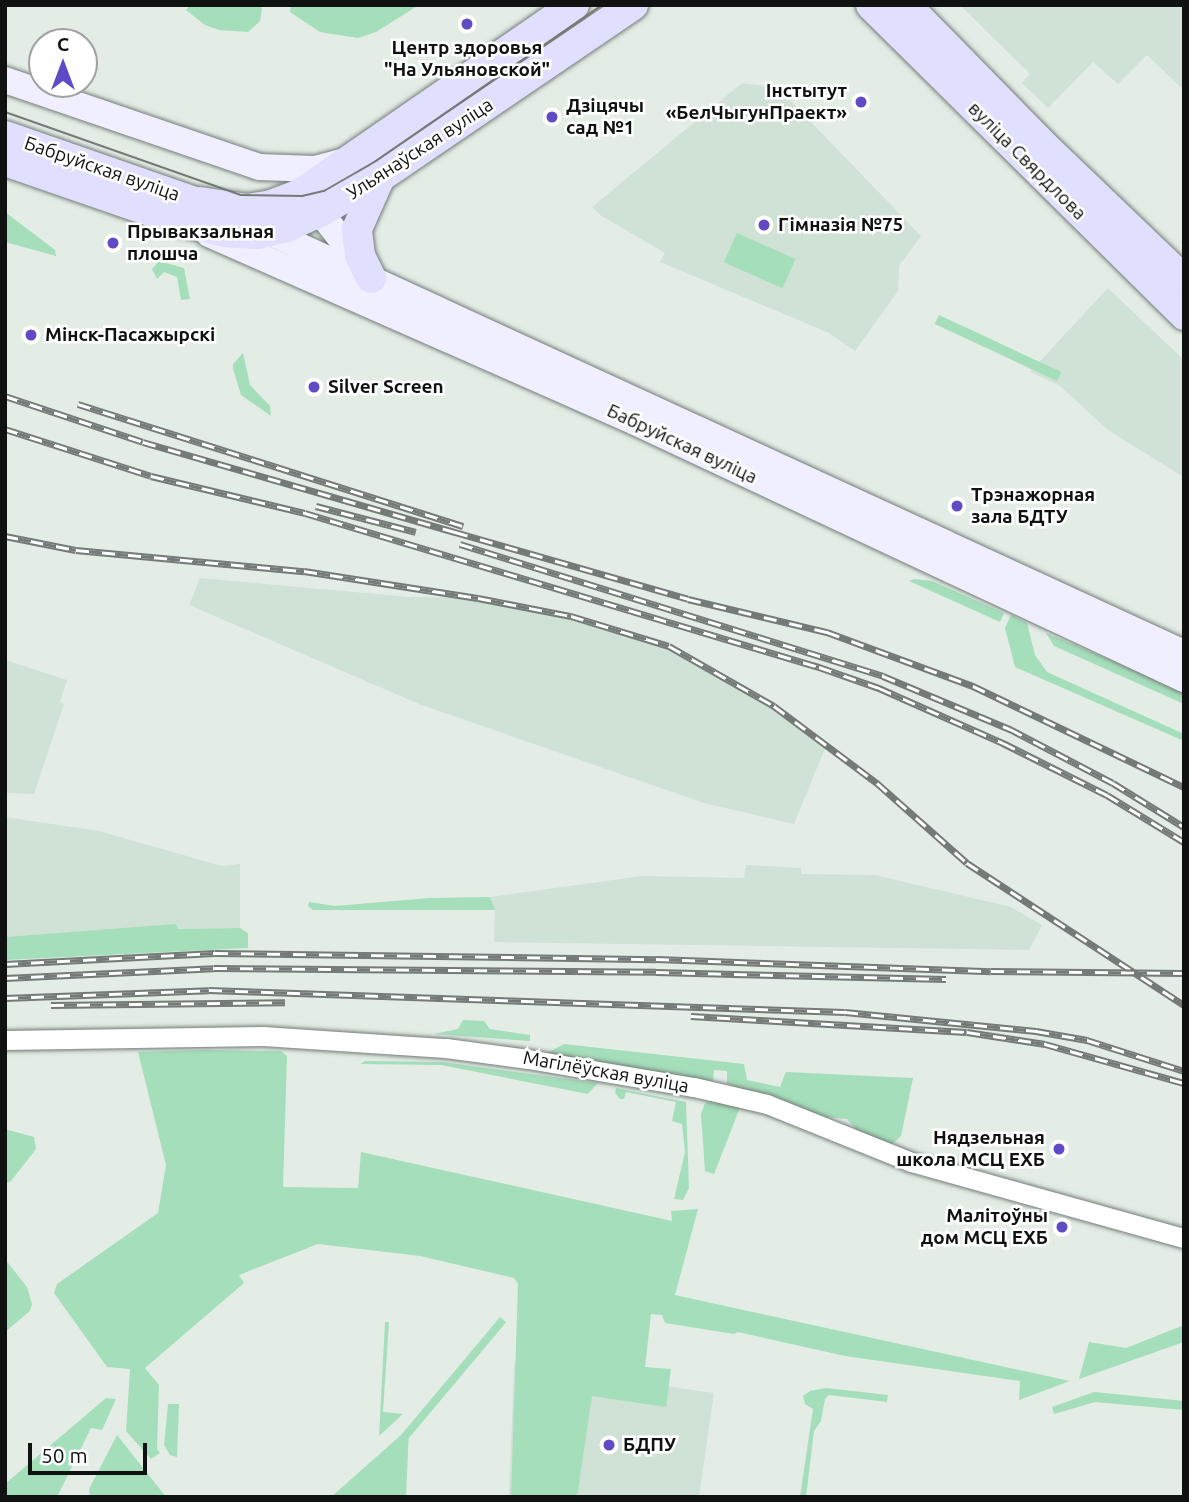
<!DOCTYPE html>
<meta charset="utf-8">
<style>
body{margin:0}
#map{position:relative;width:1189px;height:1502px;overflow:hidden;background:#e3ede6;font-family:Ubuntu,sans-serif}
div>[style]{position:absolute}
[style*='--x']{left:calc(var(--x)*1px);top:calc(var(--y)*1px);width:calc(var(--w)*1px);rotate:calc(var(--a)*1deg)}
.built>*{inset:0;background:#d0e1d6}
.green>*{inset:0;background:#a5debb;transform-origin:0 0}
.roads{filter:drop-shadow(0 0 2px #747c77) drop-shadow(0 0 2px #747c77)}
.street>*{height:19px;margin:-9.5px;padding:0 9.5px;transform-origin:9.5px;border-radius:9.5px;background:#fff}
.secondary>*{height:26px;margin:-13px;padding:0 13px;transform-origin:13px;border-radius:13px;background:#efefff}
.primary>*{height:30px;margin:-15px;padding:0 15px;transform-origin:15px;border-radius:15px;background:#e0dffe}
.tram>*{height:2px;margin:-1px;padding:0 1px;transform-origin:1px;border-radius:1px;background:#747b76}
.rail>*{height:7px;margin-top:-3.5px;transform-origin:0;background:repeating-linear-gradient(90deg,#fff 0 13px,#747b76 0 26px);box-sizing:border-box;border-block:2px solid #747b76}
.dots>*{width:19px;height:19px;translate:-50% -50%;box-sizing:border-box;border:4px solid #fff;border-radius:50%}
span{translate:-50% -50%;white-space:nowrap;text-align:center;line-height:1.15;-webkit-text-stroke:5px #fff;paint-order:stroke}
.poi-label{font-size:19px;color:#0f1210;font-weight:700}
.right{translate:-100% -50%;text-align:right}
.left{translate:0 -50%;text-align:left}
.street-label{font-size:19px;color:#0f1210}
.frame{position:absolute;inset:0;border:7px solid #0f1210;pointer-events:none}
.north{position:absolute;left:28px;top:28px;width:70px;height:70px;box-sizing:border-box;background:#fff;border:2px solid #9fa09f;border-radius:50%;rotate:0deg;font-size:19px;font-weight:700;line-height:28px;text-align:center;color:#0f1210}
.north::after{content:'';display:block;margin:auto;width:24px;height:32px;background:#614bc4;clip-path:polygon(50% 0,100% 100%,50% 72%,0 100%)}
.scale{position:absolute;left:28px;top:1443px;width:119px;height:32px;box-sizing:border-box;border:4px solid #0f1210;border-top:0;padding-left:9px;font-size:21px;line-height:24px;white-space:nowrap;color:#0f1210;-webkit-text-stroke:5px #fff;paint-order:stroke}
</style>
<div id="map">
<div class="built">
<div style="clip-path:polygon(960px 5px,1184px 5px,1184px 90px,1147px 55px,1118px 84px,1093px 62px,1048px 108px,1022px 83px,1030px 74px)"></div>
<div style="clip-path:polygon(742px 83px,778px 88px,921px 236px,899px 266px,898px 291px,855px 351px,829px 333px,660px 262px,665px 253px,600px 215px,592px 207px)"></div>
<div style="clip-path:polygon(1108px 288px,1184px 360px,1182px 476px,1108px 430px,1059px 385px,1030px 372px)"></div>
<div style="clip-path:polygon(200px 578px,410px 597px,478px 598px,571px 616px,669px 646px,774px 706px,826px 746px,794px 824px,704px 803px,419px 704px,189px 605px)"></div>
<div style="clip-path:polygon(5px 660px,67px 680px,60px 702px,64px 704px,34px 794px,5px 793px)"></div>
<div style="clip-path:polygon(5px 817px,99px 831px,222px 866px,240px 864px,240px 928px,178px 929px,176px 925px,5px 937px)"></div>
<div style="clip-path:polygon(746px 865px,801px 868px,801px 874px,875px 875px,1011px 907px,1042px 925px,1029px 950px,494px 942px,495px 910px,490px 897px,642px 876px,744px 878px)"></div>
<div style="clip-path:polygon(514px 1364px,714px 1393px,699px 1497px,509px 1497px)"></div>
</div>
<div class="green">
<div style="clip-path:polygon(190px 5px,259px 5px,262px 8px,260px 21px,248px 32px,219px 30px,205px 25px,186px 10px)"></div>
<div style="clip-path:polygon(291px 5px,419px 5px,376px 32px,358px 38px,320px 32px,290px 12px)"></div>
<div style="clip-path:polygon(5px 212px,55px 250px,56px 256px,5px 242px)"></div>
<div style="left:737px;top:233px;width:64px;height:32px;rotate:24deg"></div>
<div style="clip-path:polygon(159px 261px,184px 268px,190px 299px,181px 300px,177px 277px,164px 272px,157px 279px,152px 269px)"></div>
<div style="left:939px;top:315px;width:135px;height:10px;rotate:25deg"></div>
<div style="clip-path:polygon(243px 353px,250px 385px,270px 406px,271px 416px,241px 395px,233px 369px,233px 364px)"></div>
<div style="clip-path:polygon(914px 579px,932px 581px,1004px 613px,1000px 622px,909px 581px)"></div>
<div style="clip-path:polygon(1011px 615px,1027px 623px,1035px 655px,1047px 672px,1184px 734px,1184px 741px,1015px 667px,1005px 628px)"></div>
<div style="clip-path:polygon(1046px 633px,1184px 691px,1184px 704px,1054px 646px)"></div>
<div style="clip-path:polygon(490px 897px,495px 910px,313px 910px,308px 906px,309px 902px,335px 906px,429px 898px)"></div>
<div style="clip-path:polygon(176px 924px,178px 929px,240px 928px,248px 933px,248px 948px,5px 960px,5px 937px)"></div>
<div style="clip-path:polygon(463px 1020px,484px 1021px,490px 1029px,530px 1035px,530px 1041px,434px 1034px,458px 1029px)"></div>
<div style="clip-path:polygon(564px 1044px,744px 1064px,747px 1080px,780px 1087px,786px 1072px,913px 1078px,901px 1136px,891px 1145px,861px 1135px,847px 1119px,826px 1117px,727px 1084px,727px 1071px,714px 1070px,713px 1082px,547px 1053px)"></div>
<div style="clip-path:polygon(205px 1050px,281px 1051px,287px 1056px,283px 1187px,358px 1188px,361px 1152px,672px 1221px,671px 1211px,698px 1209px,675px 1295px,1070px 1381px,1019px 1400px,1020px 1381px,845px 1356px,738px 1332px,734px 1334px,665px 1323px,662px 1315px,651px 1314px,645px 1367px,671px 1369px,666px 1407px,592px 1396px,577px 1497px,511px 1497px,518px 1284px,514px 1278px,420px 1256px,318px 1244px,239px 1275px,244px 1283px,145px 1368px,159px 1385px,157px 1449px,160px 1453px,151px 1459px,126px 1431px,130px 1369px,107px 1367px,54px 1293px,57px 1284px,158px 1213px,166px 1165px,138px 1052px)"></div>
<div style="clip-path:polygon(365px 1061px,442px 1062px,598px 1083px,588px 1094px,441px 1065px,360px 1064px)"></div>
<div style="clip-path:polygon(616px 1088px,686px 1102px,689px 1188px,683px 1200px,674px 1199px,685px 1152px,682px 1124px,672px 1121px,676px 1102px,626px 1092px,624px 1099px,620px 1099px,615px 1093px)"></div>
<div style="clip-path:polygon(711px 1101px,741px 1105px,714px 1174px,705px 1171px,701px 1114px,705px 1103px)"></div>
<div style="clip-path:polygon(5px 1129px,34px 1137px,36px 1149px,11px 1181px,5px 1184px)"></div>
<div style="clip-path:polygon(5px 1259px,27px 1287px,32px 1304px,30px 1311px,5px 1332px)"></div>
<div style="left:500px;top:1317px;width:8px;height:180px;rotate:40deg"></div>
<div style="clip-path:polygon(385px 1322px,389px 1322px,383px 1412px,403px 1414px,379px 1436px)"></div>
<div style="clip-path:polygon(1184px 1325px,1184px 1342px,1079px 1379px,1089px 1342px,1126px 1348px)"></div>
<div style="clip-path:polygon(826px 1388px,888px 1395px,887px 1402px,829px 1395px,825px 1399px,821px 1421px,814px 1431px,806px 1497px,800px 1497px,813px 1409px,805px 1404px,803px 1396px,810px 1391px)"></div>
<div style="clip-path:polygon(1094px 1392px,1184px 1401px,1184px 1410px,1095px 1402px,1054px 1414px,1052px 1407px)"></div>
<div style="clip-path:polygon(106px 1398px,116px 1399px,102px 1430px,91px 1428px,57px 1497px,5px 1497px,5px 1484px)"></div>
<div style="clip-path:polygon(168px 1404px,179px 1404px,177px 1457px,170px 1455px,164px 1445px)"></div>
<div style="clip-path:polygon(409px 1428px,406px 1497px,331px 1497px)"></div>
<div style="clip-path:polygon(117px 1435px,166px 1497px,90px 1497px,89px 1489px)"></div>
</div>
<div class="roads">
<div class="street">
<div style="--x:5;--y:1040;--w:258;--a:-0.9"></div>
<div style="--x:263;--y:1036;--w:183;--a:3.8"></div>
<div style="--x:446;--y:1048;--w:83;--a:7.6"></div>
<div style="--x:528;--y:1059;--w:168;--a:9.6"></div>
<div style="--x:694;--y:1087;--w:75;--a:13.1"></div>
<div style="--x:767;--y:1104;--w:155;--a:21.9"></div>
<div style="--x:911;--y:1162;--w:283;--a:15.6"></div>
</div>
<div class="secondary">
<div style="--x:5;--y:80;--w:268;--a:18.9"></div>
<div style="--x:259;--y:167;--w:56;--a:2"></div>
<div style="--x:315;--y:169;--w:31;--a:-15"></div>
<div style="--x:305;--y:199;--w:20;--a:41"></div>
<div style="--x:320;--y:212;--w:75;--a:52.1"></div>
<div style="--x:269;--y:232;--w:1007;--a:24.71"></div>
<div style="--x:209;--y:234;--w:466;--a:23.8"></div>
<div style="--x:635;--y:422;--w:606;--a:25.09"></div>
</div>
<div class="primary">
<div style="--x:871;--y:5;--w:441;--a:44.7"></div>
<div style="--x:906;--y:5;--w:190;--a:45.6"></div>
<div style="--x:1039;--y:141;--w:201;--a:43.8"></div>
<div style="--x:5;--y:136;--w:225;--a:19.2"></div>
<div style="--x:5;--y:161;--w:180;--a:19.1"></div>
<div style="--x:175;--y:220;--w:51;--a:13.5"></div>
<div style="--x:225;--y:232;--w:32;--a:4"></div>
<div style="--x:257;--y:234;--w:28;--a:-13"></div>
<div style="--x:284;--y:228;--w:39;--a:-24"></div>
<div style="--x:320;--y:212;--w:69;--a:-30.3"></div>
<div style="--x:380;--y:177;--w:306;--a:-34.2"></div>
<div style="--x:200;--y:202;--w:48;--a:8.5"></div>
<div style="--x:247;--y:209;--w:24;--a:-9"></div>
<div style="--x:271;--y:205;--w:31;--a:-21"></div>
<div style="--x:300;--y:194;--w:333;--a:-34.6"></div>
<div style="--x:371;--y:278;--w:25;--a:-116"></div>
<div style="--x:360;--y:255;--w:26;--a:-97"></div>
<div style="--x:357;--y:229;--w:57;--a:-66.1"></div>
</div>
</div>
<div class="tram">
<div style="--x:5;--y:112;--w:250;--a:19.4"></div>
<div style="--x:241;--y:195;--w:61;--a:0.9"></div>
<div style="--x:302;--y:196;--w:23;--a:-13"></div>
<div style="--x:324;--y:191;--w:60;--a:-30"></div>
<div style="--x:376;--y:161;--w:275;--a:-34.6"></div>
</div>
<div class="rail">
<div style="--x:5;--y:396;--w:145;--a:18.4"></div>
<div style="--x:143;--y:442;--w:325;--a:16.1"></div>
<div style="--x:455;--y:532;--w:242;--a:16"></div>
<div style="--x:688;--y:599;--w:143;--a:13.4"></div>
<div style="--x:827;--y:632;--w:156;--a:20.3"></div>
<div style="--x:973;--y:686;--w:234;--a:25.6"></div>
<div style="--x:78;--y:404;--w:404;--a:17.6"></div>
<div style="--x:5;--y:429;--w:153;--a:17.8"></div>
<div style="--x:151;--y:476;--w:158;--a:13.5"></div>
<div style="--x:305;--y:513;--w:537;--a:16.68"></div>
<div style="--x:819;--y:667;--w:64;--a:19.3"></div>
<div style="--x:879;--y:688;--w:136;--a:23.9"></div>
<div style="--x:1003;--y:743;--w:116;--a:26.6"></div>
<div style="--x:1107;--y:795;--w:90;--a:31.4"></div>
<div style="--x:316;--y:506;--w:103;--a:14.6"></div>
<div style="--x:5;--y:536;--w:72;--a:11.2"></div>
<div style="--x:76;--y:550;--w:229;--a:5.3"></div>
<div style="--x:304;--y:571;--w:176;--a:8.8"></div>
<div style="--x:478;--y:598;--w:95;--a:11"></div>
<div style="--x:571;--y:616;--w:102;--a:17"></div>
<div style="--x:669;--y:646;--w:121;--a:29.7"></div>
<div style="--x:774;--y:706;--w:129;--a:36.8"></div>
<div style="--x:877;--y:783;--w:120;--a:41.6"></div>
<div style="--x:967;--y:863;--w:259;--a:33.2"></div>
<div style="--x:460;--y:544;--w:443;--a:17.3"></div>
<div style="--x:883;--y:676;--w:138;--a:22.7"></div>
<div style="--x:1010;--y:729;--w:116;--a:27.7"></div>
<div style="--x:1113;--y:783;--w:84;--a:31.8"></div>
<div style="--x:5;--y:964;--w:210;--a:-3"></div>
<div style="--x:215;--y:953;--w:441;--a:0.8"></div>
<div style="--x:656;--y:959;--w:335;--a:2.1"></div>
<div style="--x:991;--y:971;--w:193;--a:0.6"></div>
<div style="--x:5;--y:978;--w:209;--a:-2.7"></div>
<div style="--x:214;--y:968;--w:442;--a:0.5"></div>
<div style="--x:656;--y:972;--w:290;--a:1.4"></div>
<div style="--x:5;--y:998;--w:204;--a:-2.2"></div>
<div style="--x:209;--y:990;--w:636;--a:1.98"></div>
<div style="--x:845;--y:1012;--w:192;--a:5.7"></div>
<div style="--x:1036;--y:1031;--w:52;--a:10"></div>
<div style="--x:1087;--y:1040;--w:102;--a:17.7"></div>
<div style="--x:51;--y:1005;--w:234;--a:-0.7"></div>
<div style="--x:691;--y:1016;--w:276;--a:3.3"></div>
<div style="--x:967;--y:1032;--w:79;--a:8.7"></div>
<div style="--x:1045;--y:1044;--w:144;--a:15.7"></div>
</div>
<div class="dots">
<div style="left:467px;top:24px;background:#614bc4"></div>
<div style="left:861px;top:102px;background:#614bc4"></div>
<div style="left:552px;top:117px;background:#614bc4"></div>
<div style="left:764px;top:225px;background:#614bc4"></div>
<div style="left:113px;top:243px;background:#614bc4"></div>
<div style="left:31px;top:335px;background:#614bc4"></div>
<div style="left:314px;top:387px;background:#614bc4"></div>
<div style="left:957px;top:506px;background:#614bc4"></div>
<div style="left:1059px;top:1149px;background:#614bc4"></div>
<div style="left:1062px;top:1227px;background:#614bc4"></div>
<div style="left:609px;top:1445px;background:#614bc4"></div>
</div>
<div class="poi-label">
<span style="left:467px;top:59px">Центр здоровья<br>"На Ульяновской"</span>
<span class="right" style="left:847px;top:102px">Інстытут<br>«БелЧыгунПраект»</span>
<span class="left" style="left:566px;top:117px">Дзіцячы<br>сад №1</span>
<span class="left" style="left:778px;top:225px">Гімназія №75</span>
<span class="left" style="left:127px;top:243px">Прывакзальная<br>плошча</span>
<span class="left" style="left:45px;top:335px">Мінск-Пасажырскі</span>
<span class="left" style="left:328px;top:387px">Silver Screen</span>
<span class="left" style="left:971px;top:506px">Трэнажорная<br>зала БДТУ</span>
<span class="right" style="left:1045px;top:1149px">Нядзельная<br>школа МСЦ ЕХБ</span>
<span class="right" style="left:1048px;top:1227px">Малітоўны<br>дом МСЦ ЕХБ</span>
<span class="left" style="left:623px;top:1445px">БДПУ</span>
</div>
<div class="street-label">
<span style="left:420px;top:149px;rotate:-33deg">Ульянаўская вуліца</span>
<span style="left:1027px;top:161px;rotate:45deg">вуліца Свярдлова</span>
<span style="left:102px;top:169px;rotate:19deg">Бабруйская вуліца</span>
<span style="left:682px;top:444px;rotate:25deg">Бабруйская вуліца</span>
<span style="left:606px;top:1072px;rotate:10deg">Магілёўская вуліца</span>
</div>
<div class="frame"></div>
<div class="north">С</div>
<div class="scale">50 m</div>
</div>
